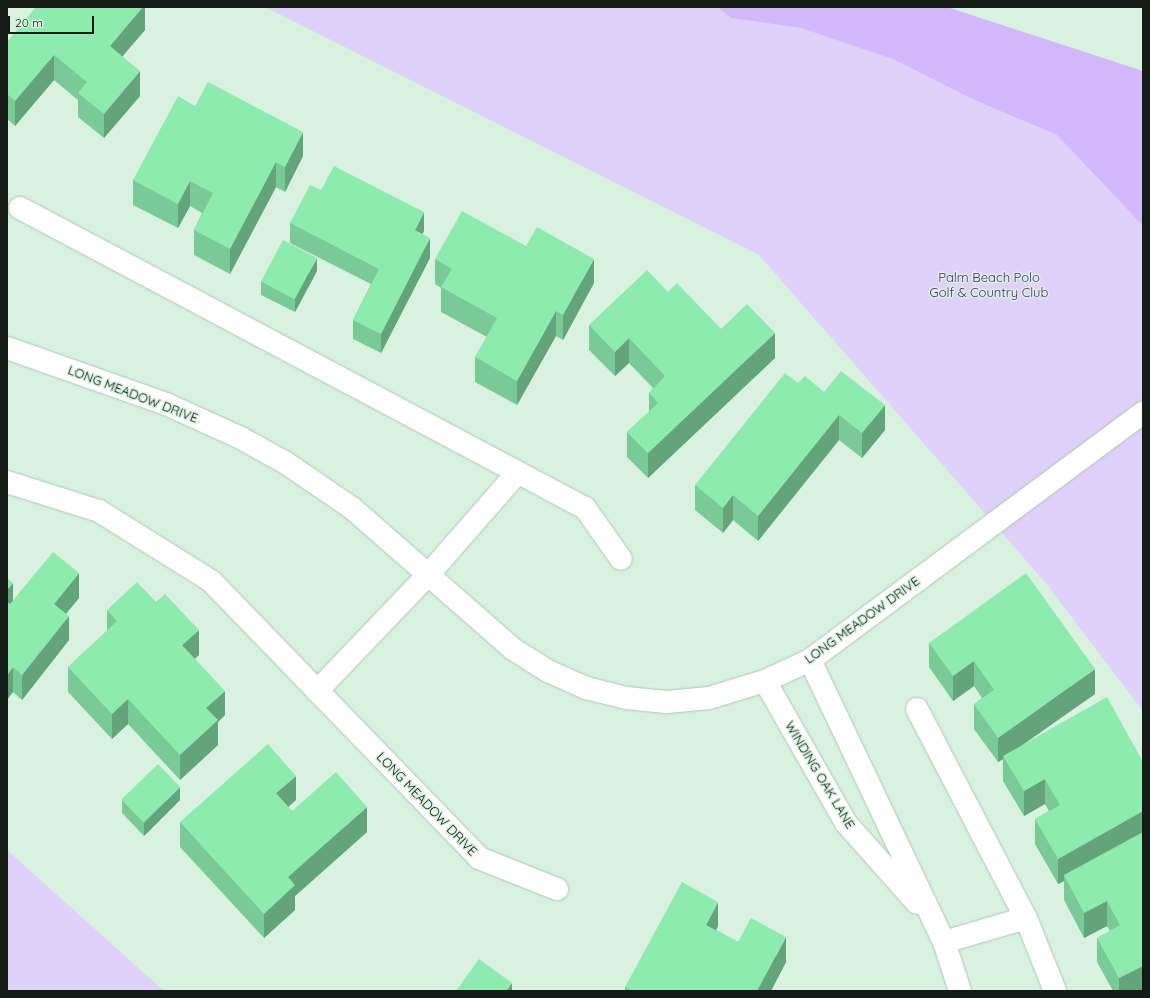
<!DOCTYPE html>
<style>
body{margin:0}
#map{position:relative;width:1150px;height:998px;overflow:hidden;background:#d9f2e0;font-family:Quicksand,sans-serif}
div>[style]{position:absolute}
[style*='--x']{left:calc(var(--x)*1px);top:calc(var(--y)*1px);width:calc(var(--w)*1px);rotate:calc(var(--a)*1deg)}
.green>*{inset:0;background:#dfd1fa}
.water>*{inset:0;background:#d2b9fd}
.roads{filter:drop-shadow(0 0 1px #afc7b6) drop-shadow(0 0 1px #afc7b6)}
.minor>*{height:22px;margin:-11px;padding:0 11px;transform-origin:11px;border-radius:11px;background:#fff}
.wall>*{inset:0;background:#7aca97}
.shaded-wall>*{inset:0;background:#63a47b}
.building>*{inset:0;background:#8eebb0;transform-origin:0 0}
span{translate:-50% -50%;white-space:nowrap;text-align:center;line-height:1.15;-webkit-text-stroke:3px #d9f2e0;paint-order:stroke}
.park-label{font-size:13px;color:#502282}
.street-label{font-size:13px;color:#121b15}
.frame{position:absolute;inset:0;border:8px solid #121b15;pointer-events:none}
.scale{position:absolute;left:8px;top:16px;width:86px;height:18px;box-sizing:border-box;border:2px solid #121b15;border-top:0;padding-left:5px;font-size:12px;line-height:14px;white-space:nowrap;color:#121b15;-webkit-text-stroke:3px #d9f2e0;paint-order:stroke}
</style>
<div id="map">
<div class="green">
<div style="clip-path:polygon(265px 7px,717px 7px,731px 18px,801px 28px,895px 60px,972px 99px,1057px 135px,1143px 226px,1143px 711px,1044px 581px,759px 255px)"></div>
<div style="clip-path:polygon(7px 850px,164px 991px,7px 991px)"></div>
</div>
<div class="water">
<div style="clip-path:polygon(717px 7px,947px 7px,1143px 71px,1143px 226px,1057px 135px,972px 99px,895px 60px,801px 28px,731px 18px)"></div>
</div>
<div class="roads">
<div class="minor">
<div style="--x:20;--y:208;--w:640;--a:27.97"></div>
<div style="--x:585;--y:508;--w:62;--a:54.8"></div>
<div style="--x:7;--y:348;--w:169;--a:19.4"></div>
<div style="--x:166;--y:404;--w:80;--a:24.3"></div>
<div style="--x:239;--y:437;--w:54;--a:29"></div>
<div style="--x:286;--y:463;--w:80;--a:34.3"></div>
<div style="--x:352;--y:508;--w:214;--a:41.2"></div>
<div style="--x:513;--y:649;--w:41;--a:32.2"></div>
<div style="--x:548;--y:671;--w:42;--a:24.1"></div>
<div style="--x:586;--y:688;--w:41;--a:14"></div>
<div style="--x:626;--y:698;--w:41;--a:5.6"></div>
<div style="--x:667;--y:702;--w:42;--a:-5.4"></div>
<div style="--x:709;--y:698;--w:59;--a:-16.9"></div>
<div style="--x:765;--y:681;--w:50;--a:-25"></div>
<div style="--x:810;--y:660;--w:415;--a:-36.6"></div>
<div style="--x:7;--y:482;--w:96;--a:17.5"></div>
<div style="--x:99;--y:511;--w:132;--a:32"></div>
<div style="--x:211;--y:581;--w:385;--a:45.9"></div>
<div style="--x:479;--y:858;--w:84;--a:21.7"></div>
<div style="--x:810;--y:660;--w:312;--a:64.6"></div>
<div style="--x:944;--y:942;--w:52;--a:71.9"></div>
<div style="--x:765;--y:681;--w:163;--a:60.3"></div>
<div style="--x:846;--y:823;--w:107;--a:48.4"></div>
<div style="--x:317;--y:691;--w:162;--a:-46.3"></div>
<div style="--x:429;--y:574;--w:134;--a:-48.9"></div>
<div style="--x:917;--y:709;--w:236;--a:62.5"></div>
<div style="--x:1026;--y:918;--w:79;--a:68.3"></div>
<div style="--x:944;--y:942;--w:85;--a:-16.3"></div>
</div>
</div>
<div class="wall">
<div style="clip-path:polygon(145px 7px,145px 30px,122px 56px,140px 96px,104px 138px,78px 117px,78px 100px,54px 80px,15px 126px,7px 119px,7px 42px)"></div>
<div style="clip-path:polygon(195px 106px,303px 156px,285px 192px,276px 187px,230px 274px,194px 255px,194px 230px,202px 213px,190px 206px,178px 228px,133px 205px,133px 180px)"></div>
<div style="clip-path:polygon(321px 190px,424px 231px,422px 234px,430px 258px,381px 353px,353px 339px,353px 320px,371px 284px,290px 243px,290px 223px)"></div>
<div style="clip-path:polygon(435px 259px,594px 283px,563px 340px,556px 336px,517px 405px,475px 382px,475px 357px,487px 337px,441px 312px,441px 288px,435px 284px)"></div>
<div style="clip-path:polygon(317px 271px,295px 312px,261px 295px,261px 282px)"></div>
<div style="clip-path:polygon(668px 292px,721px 329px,775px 358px,648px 478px,627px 457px,627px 432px,649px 412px,649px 393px,653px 388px,629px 363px,615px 376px,589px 350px,589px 325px)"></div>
<div style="clip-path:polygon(824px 392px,885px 430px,862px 458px,839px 440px,758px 541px,733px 520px,723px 533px,695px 510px,695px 485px)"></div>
<div style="clip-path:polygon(79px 598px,66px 614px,69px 640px,22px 700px,13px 692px,13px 600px)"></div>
<div style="clip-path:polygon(107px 610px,199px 655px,195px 658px,225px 715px,218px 722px,218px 745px,180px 780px,128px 724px,112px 739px,68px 692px,68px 667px,107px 631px)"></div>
<div style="clip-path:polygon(929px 643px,1095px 694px,1023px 744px,1143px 762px,1143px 990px,1113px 991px,1097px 962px,1097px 938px,1110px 931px,1107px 926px,1084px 938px,1064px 900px,1064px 881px,1058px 884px,1035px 844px,1035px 819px,1049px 811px,1045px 804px,1024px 816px,1003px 781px,1003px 759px,998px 762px,974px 729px,974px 704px,982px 698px,974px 686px,953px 701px,929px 667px)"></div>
<div style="clip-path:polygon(122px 800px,180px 800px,144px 836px,122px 813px)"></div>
<div style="clip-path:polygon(296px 800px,288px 807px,292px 811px,367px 832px,295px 896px,295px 910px,264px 938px,180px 847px,180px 822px)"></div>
<div style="clip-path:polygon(718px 926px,716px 930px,738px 942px,786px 962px,771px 991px,625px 991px,625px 987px)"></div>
</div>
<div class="shaded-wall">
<div style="clip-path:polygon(143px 7px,145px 7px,145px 30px,110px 71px,110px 46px)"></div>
<div style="clip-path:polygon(54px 55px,54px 80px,15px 126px,15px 101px)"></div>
<div style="clip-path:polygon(140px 71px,140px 96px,104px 138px,104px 114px)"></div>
<div style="clip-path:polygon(303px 132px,303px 156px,285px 192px,285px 167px)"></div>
<div style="clip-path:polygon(276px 162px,276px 187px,230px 274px,230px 249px)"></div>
<div style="clip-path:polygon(190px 181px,190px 206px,178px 228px,178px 204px)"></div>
<div style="clip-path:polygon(424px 212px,424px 231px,415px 249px,415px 230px)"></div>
<div style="clip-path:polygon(430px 238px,430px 258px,381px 353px,381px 334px)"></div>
<div style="clip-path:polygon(317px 258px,317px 271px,295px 312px,295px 299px)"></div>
<div style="clip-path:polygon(594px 259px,594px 283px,563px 340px,563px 315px)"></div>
<div style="clip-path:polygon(556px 311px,556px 336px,517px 405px,517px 381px)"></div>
<div style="clip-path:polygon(775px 333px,775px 358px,648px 478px,648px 453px)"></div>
<div style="clip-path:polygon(629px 338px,629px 363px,615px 376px,615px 352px)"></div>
<div style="clip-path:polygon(885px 405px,885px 430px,862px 458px,862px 433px)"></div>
<div style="clip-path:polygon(839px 415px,839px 440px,758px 541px,758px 516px)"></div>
<div style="clip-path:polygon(733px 495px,733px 520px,723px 533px,723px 508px)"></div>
<div style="clip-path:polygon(79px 573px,79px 598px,54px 628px,54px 604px)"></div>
<div style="clip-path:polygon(13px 583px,13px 608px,7px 615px,7px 590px)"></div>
<div style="clip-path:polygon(69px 616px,69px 640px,22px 700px,22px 675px)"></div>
<div style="clip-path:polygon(199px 630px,199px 655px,182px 670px,182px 645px)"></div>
<div style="clip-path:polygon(974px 661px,974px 686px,953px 701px,953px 676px)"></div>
<div style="clip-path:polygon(13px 667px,13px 692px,7px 700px,7px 675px)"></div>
<div style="clip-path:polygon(1095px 669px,1095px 694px,1004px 758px,1003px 756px,1003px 759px,998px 762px,998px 738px)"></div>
<div style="clip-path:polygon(225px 691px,225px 715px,218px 722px,218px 745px,180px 780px,180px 755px,206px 708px)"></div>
<div style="clip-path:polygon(128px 699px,128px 724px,112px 739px,112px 714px)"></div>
<div style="clip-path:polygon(296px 776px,296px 800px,276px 818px,276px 793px)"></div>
<div style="clip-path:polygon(1045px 779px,1045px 804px,1024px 816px,1024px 791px)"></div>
<div style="clip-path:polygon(180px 787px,180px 800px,144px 836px,144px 823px)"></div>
<div style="clip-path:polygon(367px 807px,367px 832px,295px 896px,295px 910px,264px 938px,264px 914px,288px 877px)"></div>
<div style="clip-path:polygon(1143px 811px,1143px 836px,1064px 875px,1064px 881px,1058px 884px,1058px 859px)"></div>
<div style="clip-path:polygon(1107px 901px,1107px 926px,1084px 938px,1084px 913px)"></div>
<div style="clip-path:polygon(718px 902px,718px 926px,706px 950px,706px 925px)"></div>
<div style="clip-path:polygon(786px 937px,786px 962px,771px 991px,757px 991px)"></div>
<div style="clip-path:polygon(1143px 966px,1143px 990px,1119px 991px,1119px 978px)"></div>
<div style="clip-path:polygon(512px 983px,512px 991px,506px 991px)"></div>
</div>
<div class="building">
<div style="clip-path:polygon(36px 7px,143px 7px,110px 46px,140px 71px,104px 114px,78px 93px,87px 82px,54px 55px,15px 101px,7px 94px,7px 42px)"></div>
<div style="clip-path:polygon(208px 82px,303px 132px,285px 167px,276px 162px,230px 249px,194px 230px,213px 193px,190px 181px,178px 204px,133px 180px,178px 96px,195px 106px)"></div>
<div style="clip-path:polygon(334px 166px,424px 212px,415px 230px,430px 238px,381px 334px,353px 320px,379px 269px,290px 223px,310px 185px,321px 190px)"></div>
<div style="clip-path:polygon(462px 211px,526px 246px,537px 227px,594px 259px,563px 315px,556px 311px,517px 381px,475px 357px,497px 318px,441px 287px,452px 269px,435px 259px)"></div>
<div style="left:283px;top:240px;width:38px;height:47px;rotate:28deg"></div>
<div style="clip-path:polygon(647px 270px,668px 292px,677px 283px,721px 329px,747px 304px,775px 333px,648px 453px,627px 432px,658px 403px,649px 393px,665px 376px,629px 338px,615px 352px,589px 325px)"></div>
<div style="clip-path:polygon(841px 371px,885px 405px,862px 433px,839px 415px,758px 516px,733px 495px,723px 508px,695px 485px,785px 373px,798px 383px,805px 376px,824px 392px)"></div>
<div style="clip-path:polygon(53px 552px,79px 573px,54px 604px,69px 616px,22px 675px,13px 667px,7px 675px,7px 602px,10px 604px)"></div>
<div style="clip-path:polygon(1026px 573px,1095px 669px,998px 738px,974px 704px,994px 690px,974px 661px,953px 676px,929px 643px)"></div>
<div style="clip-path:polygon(7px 578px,13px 583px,7px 590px)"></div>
<div style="clip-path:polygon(137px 582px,156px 602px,165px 594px,199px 630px,182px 645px,225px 691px,206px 708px,218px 720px,180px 755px,128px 699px,112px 714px,68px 667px,117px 621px,107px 610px)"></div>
<div style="clip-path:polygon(1107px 697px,1143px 762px,1143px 811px,1058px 859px,1035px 819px,1060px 805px,1045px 779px,1024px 791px,1003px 756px)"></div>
<div style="clip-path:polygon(268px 744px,296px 776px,276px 793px,292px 811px,336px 772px,367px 807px,288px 877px,295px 885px,264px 914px,180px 822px)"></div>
<div style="left:158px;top:764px;width:32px;height:51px;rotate:46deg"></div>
<div style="clip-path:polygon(1143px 832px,1143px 966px,1119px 978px,1097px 938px,1120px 925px,1107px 901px,1084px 913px,1064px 875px)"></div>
<div style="clip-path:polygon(682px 882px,718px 902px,706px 925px,738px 942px,751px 918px,786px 937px,757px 991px,632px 991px,625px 987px)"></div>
<div style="clip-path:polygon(479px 959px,512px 983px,506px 991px,456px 991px)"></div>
</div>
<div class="park-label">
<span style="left:989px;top:285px">Palm Beach Polo<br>Golf &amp; Country Club</span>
</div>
<div class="street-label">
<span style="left:133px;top:394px;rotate:21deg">LONG MEADOW DRIVE</span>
<span style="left:862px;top:620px;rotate:-36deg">LONG MEADOW DRIVE</span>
<span style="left:820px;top:775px;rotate:59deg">WINDING OAK LANE</span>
<span style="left:427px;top:804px;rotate:46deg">LONG MEADOW DRIVE</span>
</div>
<div class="frame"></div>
<div class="scale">20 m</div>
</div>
